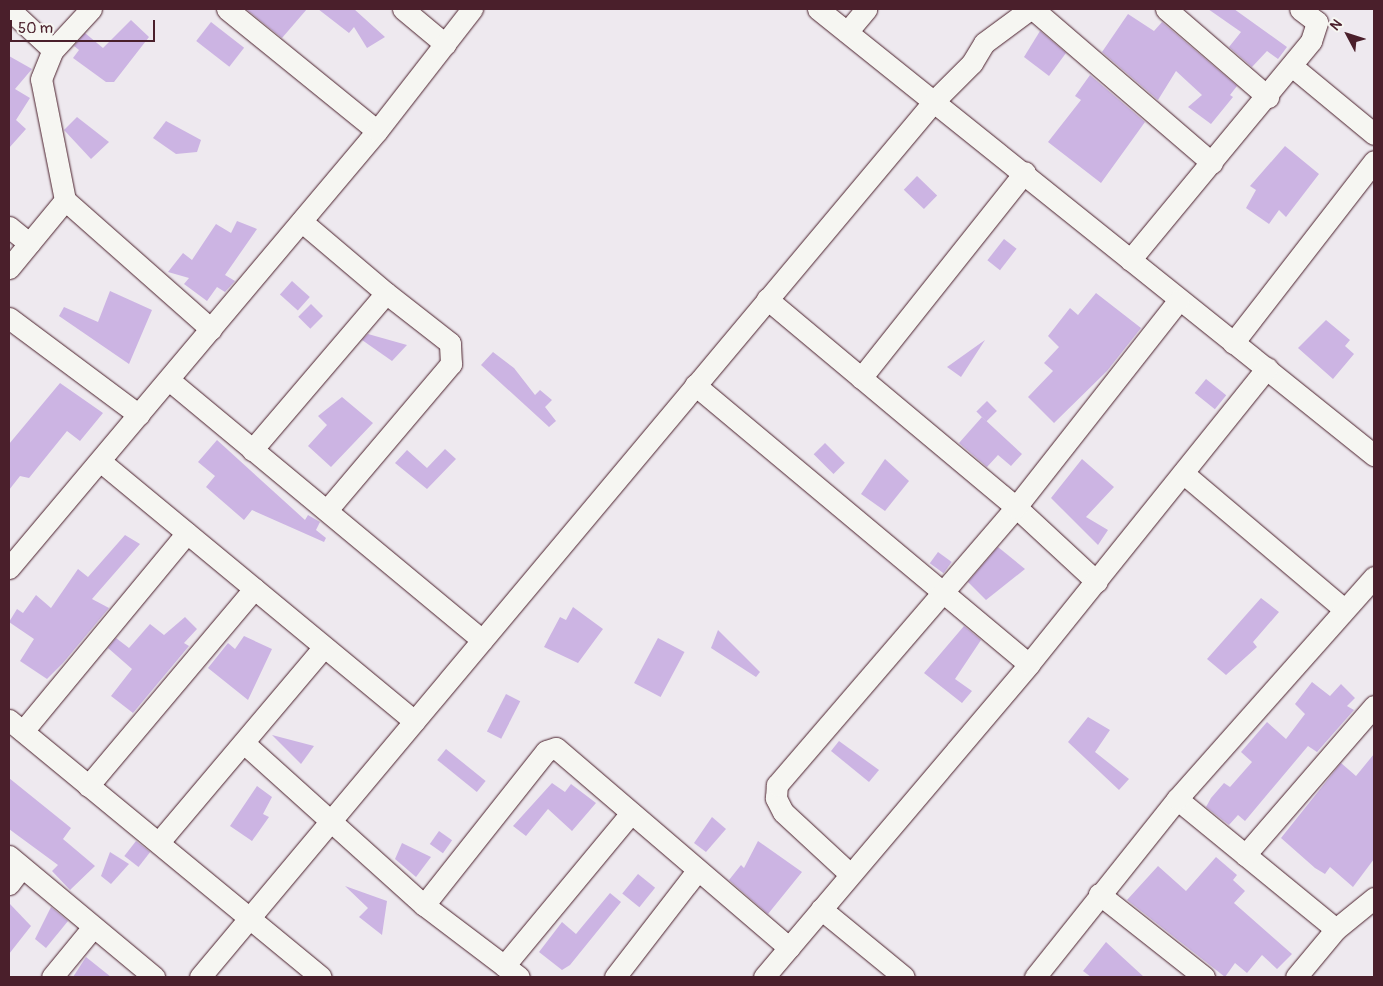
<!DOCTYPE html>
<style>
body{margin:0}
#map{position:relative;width:1383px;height:986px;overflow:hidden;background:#eee9ef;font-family:Pangolin,sans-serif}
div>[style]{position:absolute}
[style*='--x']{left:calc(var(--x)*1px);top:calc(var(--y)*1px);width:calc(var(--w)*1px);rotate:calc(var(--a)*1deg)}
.building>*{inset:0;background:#ccb4e3;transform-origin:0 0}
.roads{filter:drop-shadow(0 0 1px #4a1f2b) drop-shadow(0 0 1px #4a1f2b)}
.minor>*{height:21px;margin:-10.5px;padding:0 10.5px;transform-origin:10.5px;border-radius:10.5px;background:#f6f6f2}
span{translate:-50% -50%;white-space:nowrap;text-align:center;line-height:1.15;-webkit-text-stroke:5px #f6f6f2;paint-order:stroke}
.frame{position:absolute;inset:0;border:10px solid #4a1f2b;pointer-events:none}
.north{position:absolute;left:1323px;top:10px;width:50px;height:50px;-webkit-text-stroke:4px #f6f6f2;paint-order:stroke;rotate:310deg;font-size:14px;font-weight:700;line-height:20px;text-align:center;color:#4a1f2b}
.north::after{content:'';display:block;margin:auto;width:18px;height:22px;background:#4a1f2b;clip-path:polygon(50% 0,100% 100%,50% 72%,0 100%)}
.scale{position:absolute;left:10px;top:20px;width:145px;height:22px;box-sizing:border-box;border:2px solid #4a1f2b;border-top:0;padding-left:6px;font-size:15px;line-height:18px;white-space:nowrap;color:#4a1f2b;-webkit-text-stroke:4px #f6f6f2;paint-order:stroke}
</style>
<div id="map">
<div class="building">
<div style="clip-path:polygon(246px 9px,307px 9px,282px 38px)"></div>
<div style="clip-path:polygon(318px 9px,354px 9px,385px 37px,367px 48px,354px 27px,349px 33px)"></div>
<div style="clip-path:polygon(1208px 9px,1234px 9px,1287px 47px,1278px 59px,1267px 51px,1252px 67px,1229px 47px,1241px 32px)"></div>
<div style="clip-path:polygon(1128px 14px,1154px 31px,1162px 22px,1237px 86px,1230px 95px,1233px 97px,1211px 124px,1188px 107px,1202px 95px,1176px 71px,1158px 100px,1102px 52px)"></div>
<div style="clip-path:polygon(131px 20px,149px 37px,114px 82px,106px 82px,73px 58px,79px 50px,74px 46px,85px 33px,103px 48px)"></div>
<div style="left:211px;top:22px;width:42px;height:24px;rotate:38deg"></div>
<div style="clip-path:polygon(1040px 31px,1066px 53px,1049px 76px,1024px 57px)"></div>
<div style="clip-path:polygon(9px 56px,32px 69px,15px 89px,30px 98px,16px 120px,26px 129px,9px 148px)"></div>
<div style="clip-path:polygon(1090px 75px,1145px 122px,1101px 183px,1048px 142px,1081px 100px,1075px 96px)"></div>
<div style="clip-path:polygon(77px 117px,109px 142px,91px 159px,64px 130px)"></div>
<div style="clip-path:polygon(166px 121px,201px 140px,197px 152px,176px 154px,153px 138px)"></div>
<div style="clip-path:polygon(1285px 146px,1319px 174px,1286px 217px,1279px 210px,1269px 224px,1246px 208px,1256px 190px,1250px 186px)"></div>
<div style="left:917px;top:176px;width:28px;height:19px;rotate:44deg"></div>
<div style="clip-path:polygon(237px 221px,257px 229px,225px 275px,235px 281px,225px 292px,217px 287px,207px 301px,184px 284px,189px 278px,168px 272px,183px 253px,192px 260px,216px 224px,231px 233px)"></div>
<div style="left:1004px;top:239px;width:16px;height:27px;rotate:38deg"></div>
<div style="left:292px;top:281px;width:24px;height:18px;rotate:42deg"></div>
<div style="clip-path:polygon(110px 291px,152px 310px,129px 364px,59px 316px,64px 307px,98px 322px)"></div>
<div style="clip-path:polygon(1096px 293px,1141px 328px,1107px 371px,1054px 423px,1028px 397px,1053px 371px,1044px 363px,1059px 347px,1048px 336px,1070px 308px,1078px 315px)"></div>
<div style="left:311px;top:304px;width:17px;height:18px;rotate:45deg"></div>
<div style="clip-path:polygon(1326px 320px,1350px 340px,1345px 346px,1354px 354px,1333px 379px,1298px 348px)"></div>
<div style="clip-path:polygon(368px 334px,407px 345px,392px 361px,362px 340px)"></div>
<div style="clip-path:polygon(985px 340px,961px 377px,947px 367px)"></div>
<div style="clip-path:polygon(493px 352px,514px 368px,535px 395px,540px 390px,552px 400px,545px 407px,556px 421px,549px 427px,481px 365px)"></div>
<div style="left:1206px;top:379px;width:26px;height:18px;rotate:39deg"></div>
<div style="clip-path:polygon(60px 383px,103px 413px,80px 441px,67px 431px,29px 478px,20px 476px,9px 490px,9px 444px)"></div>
<div style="clip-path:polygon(342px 397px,373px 423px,331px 467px,308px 446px,327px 425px,318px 416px)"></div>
<div style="left:987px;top:401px;width:14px;height:15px;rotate:45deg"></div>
<div style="clip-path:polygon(982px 417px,1022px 454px,1011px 466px,998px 455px,987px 467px,959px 443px)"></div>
<div style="clip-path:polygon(217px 440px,305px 520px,308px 515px,320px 522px,316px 530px,326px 538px,324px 542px,252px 510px,244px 520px,206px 487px,215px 476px,198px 462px)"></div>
<div style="left:825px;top:443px;width:28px;height:16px;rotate:45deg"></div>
<div style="clip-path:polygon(445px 449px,456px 459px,427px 489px,395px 463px,407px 450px,427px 468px)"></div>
<div style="clip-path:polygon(885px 459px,909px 481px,885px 511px,861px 494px)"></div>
<div style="clip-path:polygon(1082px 459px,1114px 487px,1086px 517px,1108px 530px,1098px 545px,1051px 498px)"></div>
<div style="clip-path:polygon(125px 535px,140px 544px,92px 599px,109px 608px,63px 663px,47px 679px,20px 661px,34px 639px,9px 622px,17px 609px,23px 613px,36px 595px,51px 608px,78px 569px,88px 577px)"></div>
<div style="clip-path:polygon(998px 547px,1025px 569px,986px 600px,968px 582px)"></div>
<div style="left:938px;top:552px;width:17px;height:14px;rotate:36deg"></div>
<div style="clip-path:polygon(1261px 598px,1279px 612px,1253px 642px,1257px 647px,1226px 675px,1207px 659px)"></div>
<div style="clip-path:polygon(573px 607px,603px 629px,578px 663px,544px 647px,560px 617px,566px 620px)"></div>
<div style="clip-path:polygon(185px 617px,197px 629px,184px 643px,189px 646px,133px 713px,111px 696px,132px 669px,108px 648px,116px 638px,129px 648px,150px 624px,164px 635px)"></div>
<div style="clip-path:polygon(964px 626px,981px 640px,955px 679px,972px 691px,962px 703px,924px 673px)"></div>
<div style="clip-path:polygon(718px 630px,760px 672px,756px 677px,711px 648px)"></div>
<div style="clip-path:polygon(244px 636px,272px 649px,248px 700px,208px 668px,228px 643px,235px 649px)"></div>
<div style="left:658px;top:638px;width:30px;height:51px;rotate:28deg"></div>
<div style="clip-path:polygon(1312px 682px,1330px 696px,1341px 684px,1355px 698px,1347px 706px,1354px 710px,1317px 752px,1308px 746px,1245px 821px,1238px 815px,1229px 825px,1206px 807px,1211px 798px,1224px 783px,1230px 787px,1252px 762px,1241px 752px,1267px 722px,1286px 739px,1305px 714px,1295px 704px)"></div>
<div style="left:506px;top:694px;width:16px;height:42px;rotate:27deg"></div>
<div style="clip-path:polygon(1088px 717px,1110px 730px,1095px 752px,1129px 779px,1119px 790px,1068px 742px)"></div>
<div style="clip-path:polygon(272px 735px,314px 746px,301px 764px)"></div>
<div style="clip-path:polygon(839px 741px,879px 770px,869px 782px,831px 751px)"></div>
<div style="left:446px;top:749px;width:51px;height:14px;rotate:39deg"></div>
<div style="clip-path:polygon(1374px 754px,1374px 859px,1353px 887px,1330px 867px,1325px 874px,1315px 868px,1281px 838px,1341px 763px,1356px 776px)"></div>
<div style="clip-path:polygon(9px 778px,71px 828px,63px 839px,95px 866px,70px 890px,52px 871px,58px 865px,9px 829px)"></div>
<div style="clip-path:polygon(552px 783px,565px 792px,571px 784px,596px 803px,572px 831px,548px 809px,526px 836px,513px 826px)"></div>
<div style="clip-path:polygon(257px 786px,272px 797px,263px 814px,269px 817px,252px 841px,230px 826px)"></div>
<div style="clip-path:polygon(712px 817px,726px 829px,706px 852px,694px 843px)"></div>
<div style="left:439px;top:831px;width:16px;height:16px;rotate:35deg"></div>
<div style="left:136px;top:841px;width:18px;height:19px;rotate:38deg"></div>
<div style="clip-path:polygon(758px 841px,802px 872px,768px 914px,729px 880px,741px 865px,744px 868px)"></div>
<div style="clip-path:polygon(402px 843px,431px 857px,416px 877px,395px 859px)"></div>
<div style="clip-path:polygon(110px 852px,129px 864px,111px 884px,101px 876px)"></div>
<div style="clip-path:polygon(1216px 857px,1237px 875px,1233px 880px,1245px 891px,1234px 903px,1292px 954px,1277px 969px,1262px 955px,1247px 973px,1235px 963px,1225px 977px,1127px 900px,1158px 866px,1186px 891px)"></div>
<div style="left:638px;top:874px;width:22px;height:25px;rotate:39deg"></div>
<div style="clip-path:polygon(345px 886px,387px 901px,382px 935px,359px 917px,368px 908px)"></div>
<div style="clip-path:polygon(610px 893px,621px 902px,570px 965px,562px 970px,539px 952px,562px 922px,576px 934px)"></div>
<div style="clip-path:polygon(9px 903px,31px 926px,9px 954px)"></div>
<div style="clip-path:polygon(51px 907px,68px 921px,46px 948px,35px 939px)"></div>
<div style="clip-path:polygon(1106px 942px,1120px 955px,1144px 977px,1091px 977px,1083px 971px)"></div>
<div style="clip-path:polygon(86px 957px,111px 977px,73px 977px)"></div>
</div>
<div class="roads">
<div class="minor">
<div style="--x:9;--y:9;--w:60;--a:43"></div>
<div style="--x:227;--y:9;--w:193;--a:39.1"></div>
<div style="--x:403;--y:9;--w:55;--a:39.8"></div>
<div style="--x:818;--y:9;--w:713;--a:38.74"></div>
<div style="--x:1033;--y:9;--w:236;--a:40.7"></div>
<div style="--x:1166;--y:9;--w:135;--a:40.8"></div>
<div style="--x:847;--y:32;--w:30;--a:-50"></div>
<div style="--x:1293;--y:67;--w:105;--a:39.6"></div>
<div style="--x:65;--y:200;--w:123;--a:-101.2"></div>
<div style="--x:41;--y:79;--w:31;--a:-68"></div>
<div style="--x:53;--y:50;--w:56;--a:-47.2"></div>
<div style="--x:9;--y:227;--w:26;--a:39"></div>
<div style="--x:1130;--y:260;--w:284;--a:-50.4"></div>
<div style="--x:1311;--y:41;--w:20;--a:-72"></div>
<div style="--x:1317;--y:22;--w:21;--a:-143"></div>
<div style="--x:9;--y:268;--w:88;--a:-50.5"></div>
<div style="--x:65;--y:200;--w:195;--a:41.5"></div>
<div style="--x:767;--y:299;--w:324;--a:39.9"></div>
<div style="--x:1016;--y:507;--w:110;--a:42.8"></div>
<div style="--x:9;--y:318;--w:162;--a:36.7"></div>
<div style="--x:1233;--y:343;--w:230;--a:-52.2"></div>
<div style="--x:861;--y:378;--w:263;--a:-51.5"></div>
<div style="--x:169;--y:380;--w:407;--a:39.7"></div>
<div style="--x:695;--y:385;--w:435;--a:39.9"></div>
<div style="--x:252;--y:450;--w:206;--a:-49.5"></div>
<div style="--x:386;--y:293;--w:111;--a:-139.7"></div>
<div style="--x:100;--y:461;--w:408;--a:39.6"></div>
<div style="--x:1183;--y:473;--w:211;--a:40.2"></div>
<div style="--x:327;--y:510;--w:192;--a:-49.7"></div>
<div style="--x:451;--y:364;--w:21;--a:-93"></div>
<div style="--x:450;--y:343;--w:81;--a:-142"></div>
<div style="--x:9;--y:568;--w:571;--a:-49.9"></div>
<div style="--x:377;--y:131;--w:155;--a:-52.1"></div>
<div style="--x:9;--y:720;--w:404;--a:39.5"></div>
<div style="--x:23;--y:731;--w:257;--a:-50.4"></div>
<div style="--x:245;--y:744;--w:241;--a:42"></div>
<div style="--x:424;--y:905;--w:119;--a:37.2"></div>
<div style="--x:88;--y:786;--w:258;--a:-49.9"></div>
<div style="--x:1177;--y:799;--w:205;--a:39.3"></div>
<div style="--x:159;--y:842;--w:255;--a:-49.8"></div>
<div style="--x:1245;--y:855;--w:197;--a:-49.1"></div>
<div style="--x:9;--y:856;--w:189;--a:39.8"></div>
<div style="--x:850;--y:874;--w:91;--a:-137.2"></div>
<div style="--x:783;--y:812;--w:16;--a:-117"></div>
<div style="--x:776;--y:798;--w:13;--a:-86"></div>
<div style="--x:777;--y:785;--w:367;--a:-49.3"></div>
<div style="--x:1016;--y:507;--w:262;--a:-51.8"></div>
<div style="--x:9;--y:884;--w:21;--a:-53"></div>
<div style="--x:1099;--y:894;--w:134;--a:38.3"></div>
<div style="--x:424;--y:905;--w:196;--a:-51.6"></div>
<div style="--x:546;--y:751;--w:10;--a:-17"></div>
<div style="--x:556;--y:748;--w:307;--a:40.6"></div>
<div style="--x:821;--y:909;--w:107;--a:39.3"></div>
<div style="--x:504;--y:966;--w:199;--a:-50.3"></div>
<div style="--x:52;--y:977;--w:65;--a:-50.6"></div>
<div style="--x:200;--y:977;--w:1143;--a:-50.04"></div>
<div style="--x:934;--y:101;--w:54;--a:-45"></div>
<div style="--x:972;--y:63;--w:23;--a:-59"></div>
<div style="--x:984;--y:43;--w:57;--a:-36.5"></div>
<div style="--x:615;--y:977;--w:134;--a:-52.3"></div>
<div style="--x:764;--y:977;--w:410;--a:-49.7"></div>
<div style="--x:1029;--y:664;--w:380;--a:-51.2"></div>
<div style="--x:1035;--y:977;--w:228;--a:-51.4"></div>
<div style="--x:1177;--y:799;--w:297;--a:-48.4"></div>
<div style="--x:1296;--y:977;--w:62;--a:-50.2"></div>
<div style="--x:1336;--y:929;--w:49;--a:-39.2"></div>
</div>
</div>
<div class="frame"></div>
<div class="north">N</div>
<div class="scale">50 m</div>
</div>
